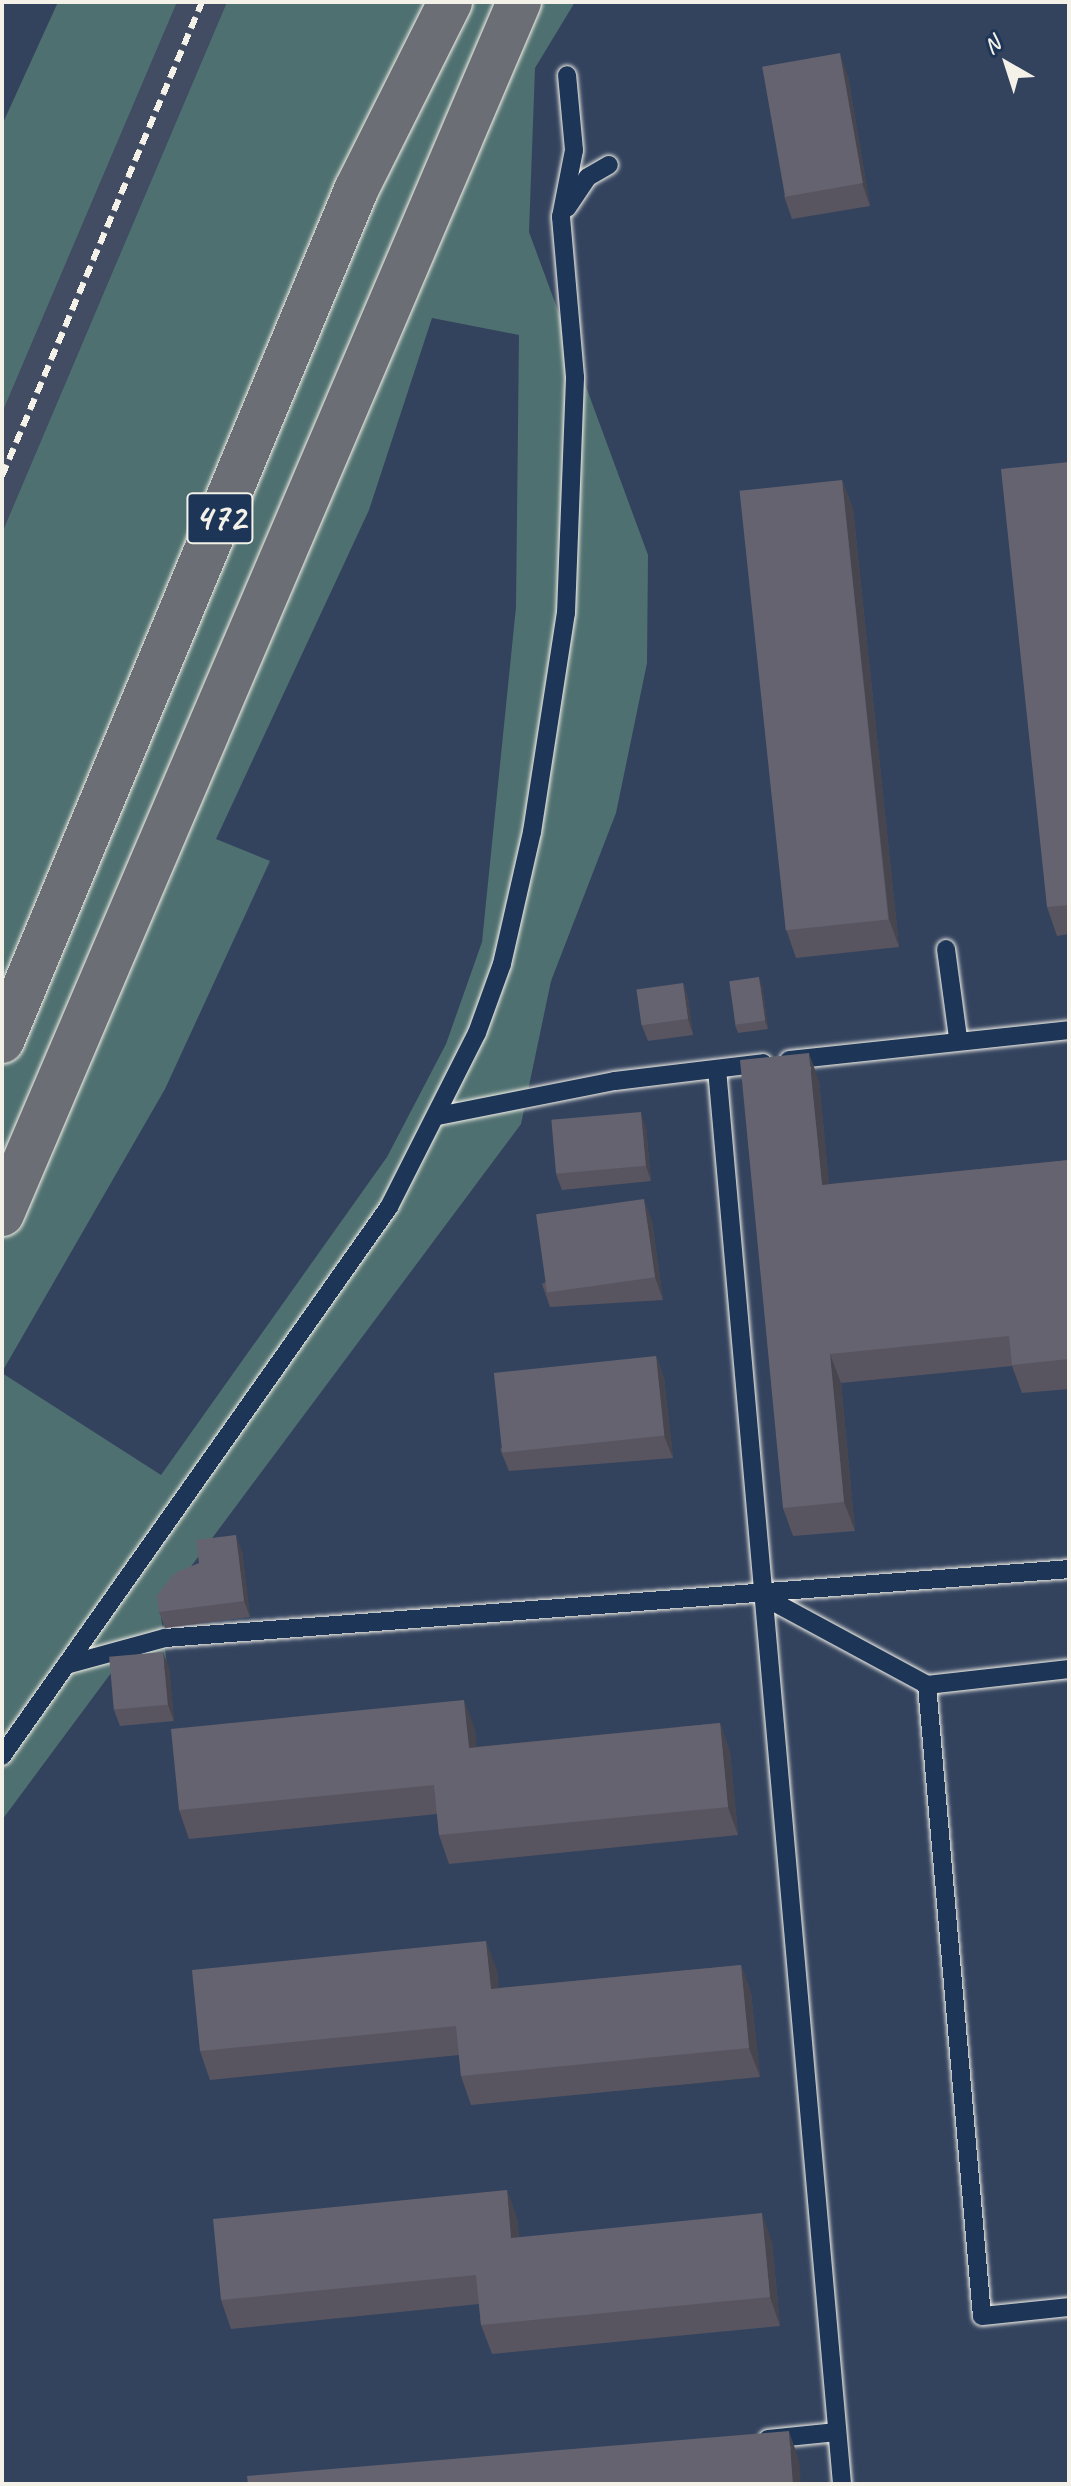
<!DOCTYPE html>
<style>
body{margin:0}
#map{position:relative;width:1071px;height:2486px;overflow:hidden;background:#33435e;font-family:Caveat,sans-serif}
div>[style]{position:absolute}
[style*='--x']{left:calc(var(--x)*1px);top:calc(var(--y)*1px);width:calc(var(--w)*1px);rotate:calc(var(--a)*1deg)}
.built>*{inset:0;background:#424d63}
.green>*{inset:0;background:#4f7070}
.roads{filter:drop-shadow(0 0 2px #f4f1e8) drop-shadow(0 0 2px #f4f1e8)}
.lane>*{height:18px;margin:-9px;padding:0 9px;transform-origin:9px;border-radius:9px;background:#1d3557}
.primary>*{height:44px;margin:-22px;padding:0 22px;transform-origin:22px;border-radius:22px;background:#6b6f75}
.rail>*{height:6px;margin-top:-3px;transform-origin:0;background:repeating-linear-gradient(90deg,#f4f1e8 0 12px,transparent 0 18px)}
.wall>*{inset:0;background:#585560}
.shaded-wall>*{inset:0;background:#47454e}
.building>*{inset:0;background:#666370;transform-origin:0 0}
span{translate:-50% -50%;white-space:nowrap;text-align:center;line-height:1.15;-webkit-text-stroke:6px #1d3557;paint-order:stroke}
.shield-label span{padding:2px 6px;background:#1d3557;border:2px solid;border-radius:6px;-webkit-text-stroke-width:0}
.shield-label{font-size:38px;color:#f4f1e8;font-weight:700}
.frame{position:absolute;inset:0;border:4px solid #f4f1e8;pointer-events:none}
.north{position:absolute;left:967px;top:24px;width:80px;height:80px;-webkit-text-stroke:6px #1d3557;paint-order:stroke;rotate:321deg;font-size:22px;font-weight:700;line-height:32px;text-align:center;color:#f4f1e8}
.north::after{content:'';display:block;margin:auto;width:28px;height:36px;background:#f4f1e8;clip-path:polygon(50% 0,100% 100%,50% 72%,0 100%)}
</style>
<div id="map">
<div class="built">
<div style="clip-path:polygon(177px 2px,227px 2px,2px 533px,2px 413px)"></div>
</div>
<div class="green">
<div style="clip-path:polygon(58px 2px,177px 2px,2px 413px,2px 125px)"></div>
<div style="clip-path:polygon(227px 2px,575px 2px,535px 68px,529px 232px,648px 555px,647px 663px,616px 813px,551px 981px,521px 1124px,160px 1608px,167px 1665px,114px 1669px,2px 1820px,2px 1373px,161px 1475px,387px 1157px,446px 1044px,482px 942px,516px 607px,519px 335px,432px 318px,369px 510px,216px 839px,270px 861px,165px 1089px,2px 1372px,2px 533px)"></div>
</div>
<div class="roads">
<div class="lane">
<div style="--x:567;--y:208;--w:37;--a:-56"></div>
<div style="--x:588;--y:177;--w:24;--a:-30"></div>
<div style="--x:946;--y:949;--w:90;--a:82.3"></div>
<div style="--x:789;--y:1060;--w:282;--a:-6.1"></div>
<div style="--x:717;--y:1069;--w:1421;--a:84.95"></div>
<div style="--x:438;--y:1116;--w:180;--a:-11.2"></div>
<div style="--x:615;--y:1081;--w:149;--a:-6.9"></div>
<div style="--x:759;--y:1594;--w:191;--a:28.4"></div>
<div style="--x:927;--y:1685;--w:633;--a:85.02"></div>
<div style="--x:982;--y:2316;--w:87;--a:-5.9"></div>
<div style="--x:66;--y:1665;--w:103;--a:-15.3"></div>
<div style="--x:165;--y:1638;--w:907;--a:-4.36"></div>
<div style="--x:927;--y:1685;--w:143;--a:-6.4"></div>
<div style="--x:2;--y:1756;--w:672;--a:-54.82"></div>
<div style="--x:389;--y:1207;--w:195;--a:-63.2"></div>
<div style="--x:477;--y:1033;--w:73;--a:-70.1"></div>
<div style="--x:502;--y:964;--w:135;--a:-77.2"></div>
<div style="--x:532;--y:832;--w:222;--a:-81.2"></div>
<div style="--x:566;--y:613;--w:236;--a:-87.8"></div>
<div style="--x:575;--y:377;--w:161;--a:-95"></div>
<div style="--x:561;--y:217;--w:68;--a:-79"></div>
<div style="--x:574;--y:150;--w:75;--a:-95.3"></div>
<div style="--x:768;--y:2439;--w:69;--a:-5.8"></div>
</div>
<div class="primary">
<div style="--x:2;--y:1041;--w:922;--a:-67.41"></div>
<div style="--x:356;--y:190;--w:210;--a:-63.4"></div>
<div style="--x:2;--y:1214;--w:1318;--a:-66.9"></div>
</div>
</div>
<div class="rail">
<div style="--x:2;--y:476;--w:514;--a:-67.12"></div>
</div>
<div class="wall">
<div style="clip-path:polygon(848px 76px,870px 206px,792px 219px,784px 196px)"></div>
<div style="clip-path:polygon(1069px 462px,1069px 934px,1057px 936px,1047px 907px)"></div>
<div style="clip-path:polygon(842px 480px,853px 509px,899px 947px,796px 958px,786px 929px)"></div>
<div style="clip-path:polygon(683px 983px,688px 999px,693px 1035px,648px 1041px,642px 1026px)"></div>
<div style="clip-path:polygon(762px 985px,768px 1029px,738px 1033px,735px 1025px)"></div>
<div style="clip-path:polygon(819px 1081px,829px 1184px,1069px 1160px,1069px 1389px,1022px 1393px,1012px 1366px,841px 1383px,855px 1531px,793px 1536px,783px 1508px)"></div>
<div style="clip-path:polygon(646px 1128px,651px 1181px,562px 1190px,556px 1174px)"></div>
<div style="clip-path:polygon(652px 1221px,663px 1300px,550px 1307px,542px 1284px)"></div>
<div style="clip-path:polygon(656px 1356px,664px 1378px,673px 1458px,509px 1471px,500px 1449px)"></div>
<div style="clip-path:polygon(242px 1551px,250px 1617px,165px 1628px,159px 1612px)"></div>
<div style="clip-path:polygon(169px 1667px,174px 1721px,120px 1726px,114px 1710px)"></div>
<div style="clip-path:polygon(720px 1723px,730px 1752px,738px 1835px,449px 1864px,439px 1835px,437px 1814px,189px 1839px,179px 1810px,475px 1729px,476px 1747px)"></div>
<div style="clip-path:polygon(741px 1965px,751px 1993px,760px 2077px,471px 2105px,461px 2076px,459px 2055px,210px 2080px,200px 2051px,497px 1970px,498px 1988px)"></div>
<div style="clip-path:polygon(507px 2190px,517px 2219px,519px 2237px,772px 2242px,780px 2326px,492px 2354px,481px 2325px,479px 2304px,231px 2329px,221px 2300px)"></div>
</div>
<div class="shaded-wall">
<div style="clip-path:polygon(840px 53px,848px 76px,870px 206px,862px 183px)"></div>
<div style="clip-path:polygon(842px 480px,853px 509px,899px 947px,889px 919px)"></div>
<div style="clip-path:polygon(759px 977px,762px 985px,768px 1029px,765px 1021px)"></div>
<div style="clip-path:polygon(683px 983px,688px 999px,693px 1035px,688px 1019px)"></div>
<div style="clip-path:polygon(809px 1053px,819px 1081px,832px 1213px,822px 1185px)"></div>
<div style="clip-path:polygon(641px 1112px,646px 1128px,651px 1181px,646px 1166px)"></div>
<div style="clip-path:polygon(644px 1199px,652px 1221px,663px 1300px,655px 1277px)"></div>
<div style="clip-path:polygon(830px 1354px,841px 1383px,855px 1531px,844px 1502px)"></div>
<div style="clip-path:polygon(656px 1356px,664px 1378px,673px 1458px,664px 1436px)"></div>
<div style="clip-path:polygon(236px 1535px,242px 1551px,250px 1617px,244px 1601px)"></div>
<div style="clip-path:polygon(163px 1652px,169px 1667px,174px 1721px,168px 1705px)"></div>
<div style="clip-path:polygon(464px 1700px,475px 1729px,479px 1776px,469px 1748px)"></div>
<div style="clip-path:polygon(720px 1723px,730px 1752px,738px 1835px,728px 1807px)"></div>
<div style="clip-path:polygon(486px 1941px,497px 1970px,501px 2018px,491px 1989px)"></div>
<div style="clip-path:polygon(741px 1965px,751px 1993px,760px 2077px,749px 2048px)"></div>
<div style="clip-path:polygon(507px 2190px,517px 2219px,522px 2266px,511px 2238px)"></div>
<div style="clip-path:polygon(762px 2213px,772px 2242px,780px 2326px,770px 2297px)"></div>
<div style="clip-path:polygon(789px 2431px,799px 2460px,801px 2484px,793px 2484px)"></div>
</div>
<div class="building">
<div style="left:840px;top:53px;width:132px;height:79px;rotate:80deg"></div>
<div style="clip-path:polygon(1069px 462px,1069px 905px,1047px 907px,1001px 469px)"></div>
<div style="left:842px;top:480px;width:442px;height:103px;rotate:84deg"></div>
<div style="left:759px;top:977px;width:44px;height:30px;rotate:82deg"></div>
<div style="left:683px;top:983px;width:36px;height:47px;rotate:82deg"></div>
<div style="clip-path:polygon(809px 1053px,822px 1185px,1069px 1160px,1069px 1359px,1012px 1365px,1009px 1336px,830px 1354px,844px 1502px,783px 1508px,740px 1060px)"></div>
<div style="left:641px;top:1112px;width:54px;height:90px;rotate:85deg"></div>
<div style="left:644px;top:1199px;width:79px;height:109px;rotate:82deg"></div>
<div style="left:656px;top:1356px;width:80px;height:163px;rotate:84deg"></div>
<div style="clip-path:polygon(236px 1535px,244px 1601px,159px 1612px,157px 1595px,175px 1573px,199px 1563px,196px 1540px)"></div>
<div style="left:163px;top:1652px;width:53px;height:54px;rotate:85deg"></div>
<div style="clip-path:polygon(464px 1700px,469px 1748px,720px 1723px,728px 1807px,439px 1835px,434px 1785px,179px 1810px,171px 1729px)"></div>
<div style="clip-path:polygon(486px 1941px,491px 1989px,741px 1965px,749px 2048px,461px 2076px,456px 2026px,200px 2051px,192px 1970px)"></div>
<div style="clip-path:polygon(507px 2190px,511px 2238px,762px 2213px,770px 2297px,481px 2325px,476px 2275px,221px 2300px,213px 2219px)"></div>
<div style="clip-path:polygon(789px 2431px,793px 2484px,248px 2484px,247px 2476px)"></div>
</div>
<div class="shield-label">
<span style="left:220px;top:518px">472</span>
</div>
<div class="frame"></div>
<div class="north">N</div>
</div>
